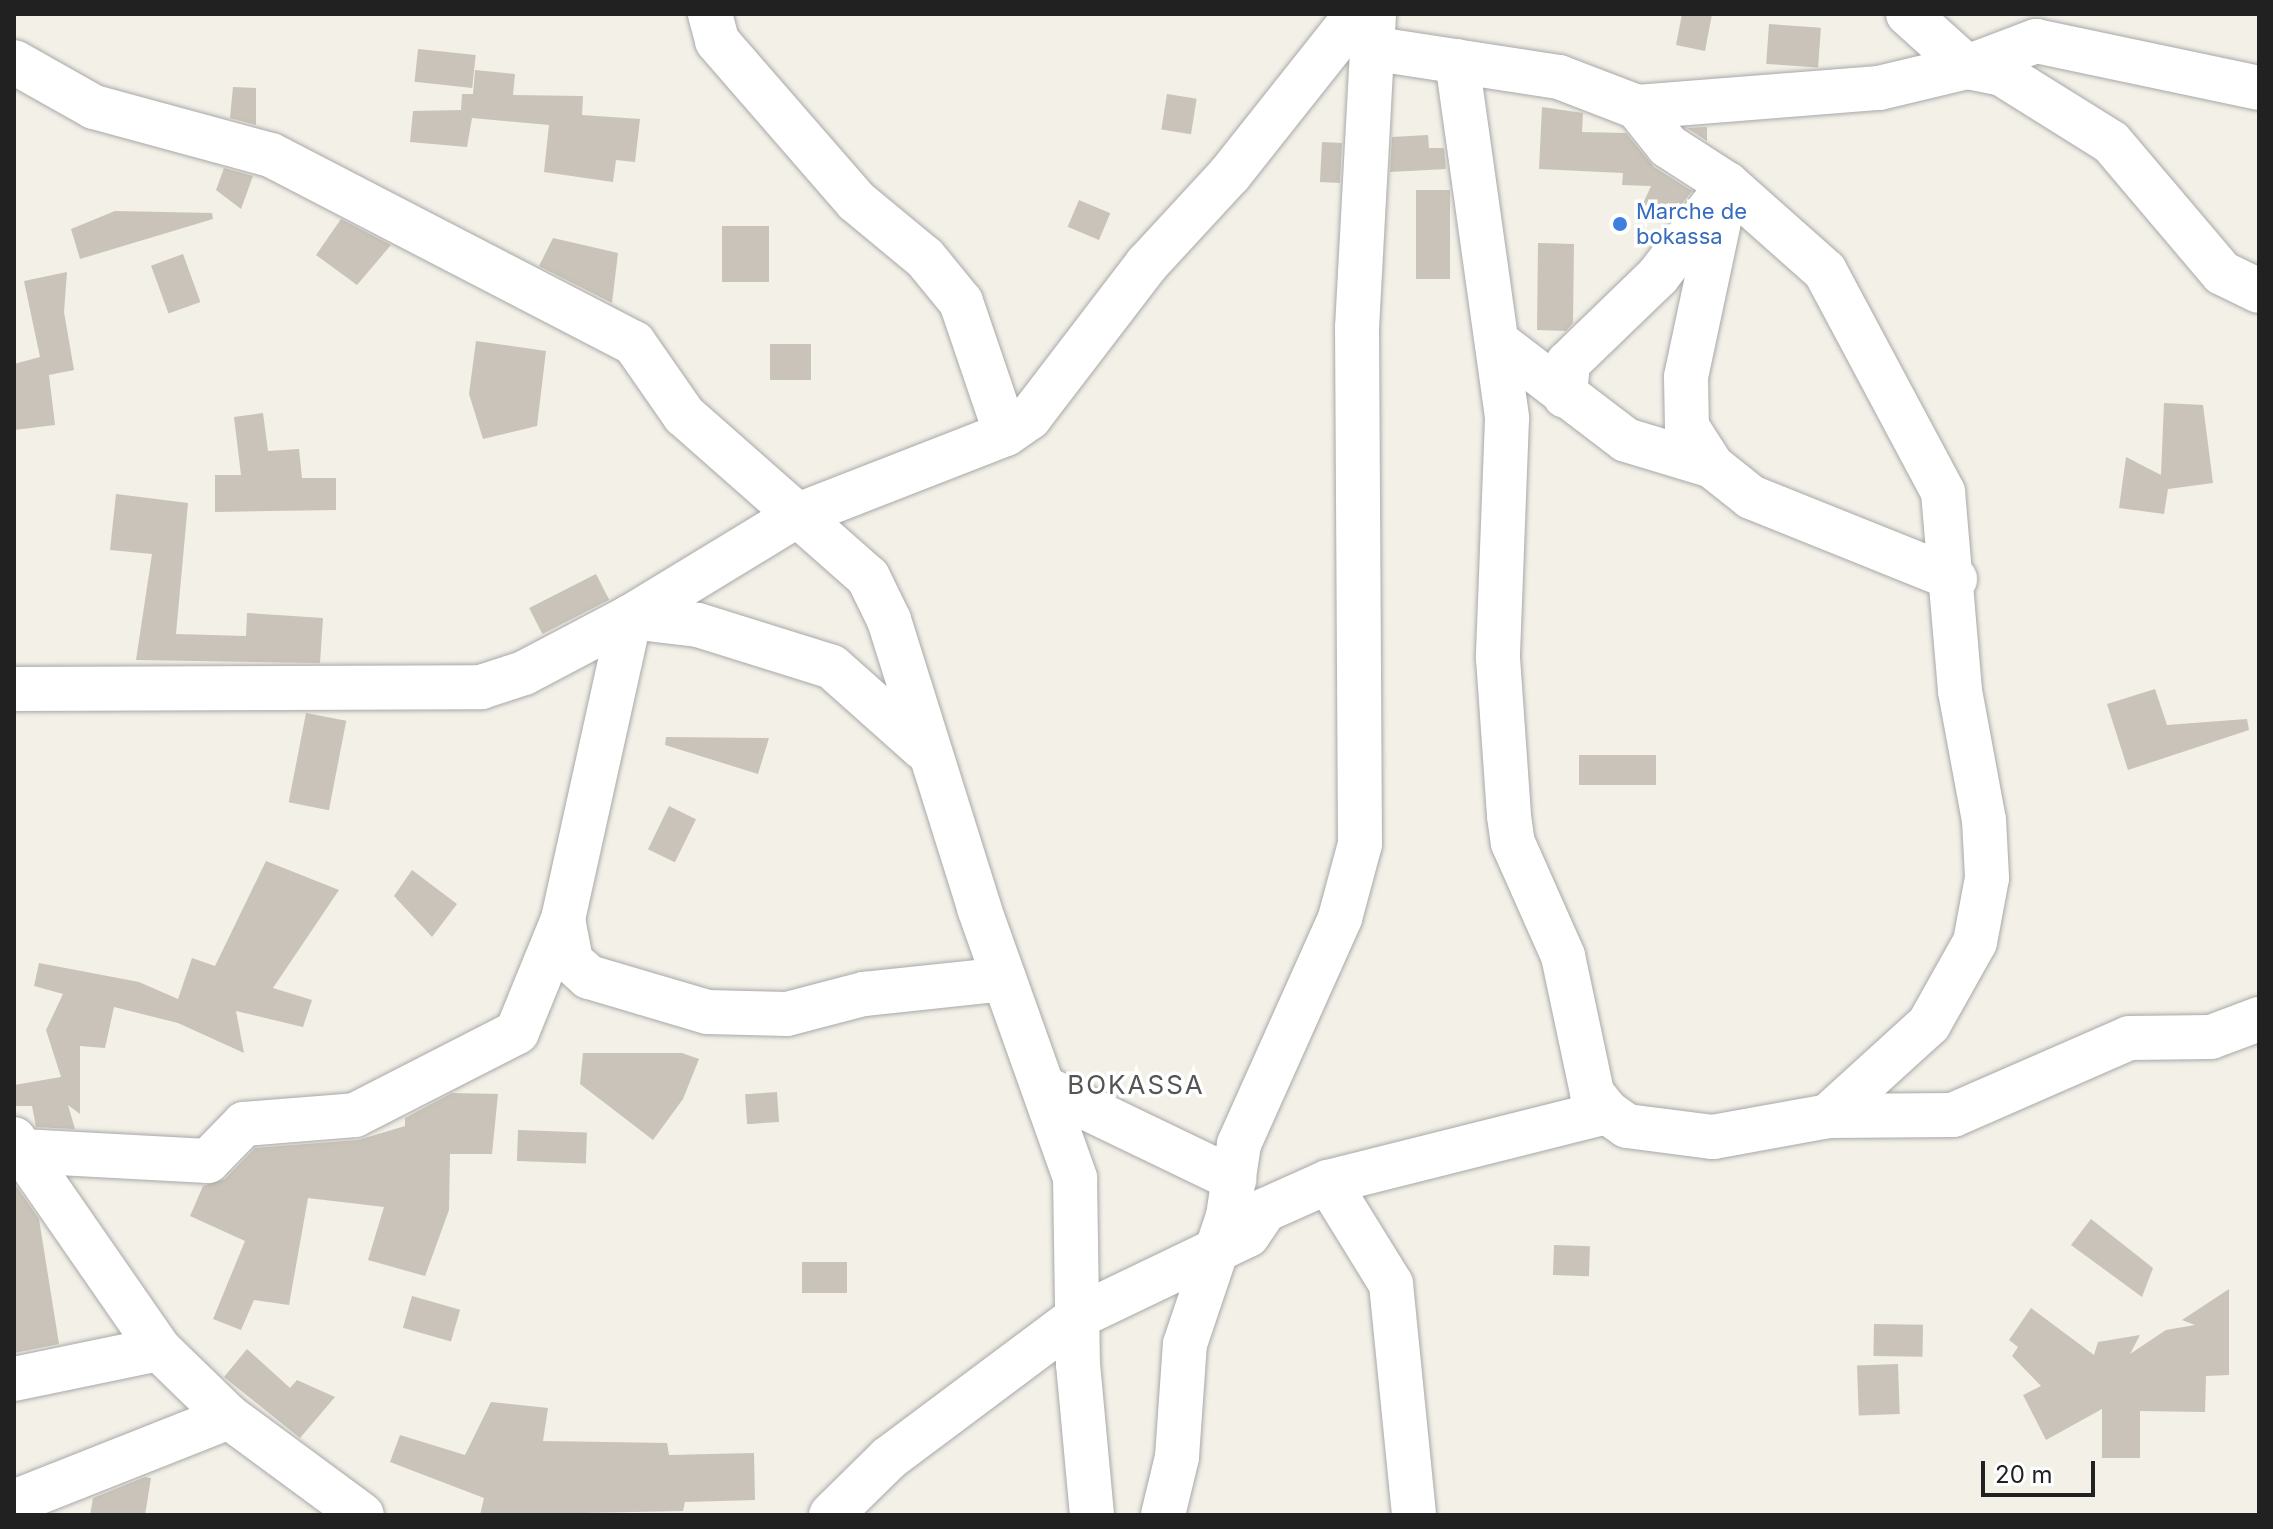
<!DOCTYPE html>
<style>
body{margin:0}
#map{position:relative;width:2273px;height:1529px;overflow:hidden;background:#f2f0e7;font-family:Inter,sans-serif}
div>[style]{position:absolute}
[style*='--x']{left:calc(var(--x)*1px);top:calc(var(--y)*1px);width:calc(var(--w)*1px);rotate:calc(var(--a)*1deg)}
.building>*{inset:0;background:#cac3b9;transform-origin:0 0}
.roads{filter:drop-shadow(0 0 2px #a8a8a8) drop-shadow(0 0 2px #a8a8a8)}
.minor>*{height:44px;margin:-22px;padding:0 22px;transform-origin:22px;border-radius:22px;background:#fff}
.dots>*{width:22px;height:22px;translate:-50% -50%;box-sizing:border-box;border:4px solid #fff;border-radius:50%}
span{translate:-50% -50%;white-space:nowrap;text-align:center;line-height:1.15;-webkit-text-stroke:7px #fff;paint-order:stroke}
.shop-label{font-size:22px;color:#366cbe}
.left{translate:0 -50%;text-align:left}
.quarter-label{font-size:26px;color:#545454;letter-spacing:2px}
.frame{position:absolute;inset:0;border:16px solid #212121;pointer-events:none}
.scale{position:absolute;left:1981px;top:1461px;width:114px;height:36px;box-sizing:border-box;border:4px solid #212121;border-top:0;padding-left:10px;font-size:24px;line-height:28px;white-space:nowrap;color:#212121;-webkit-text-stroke:6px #fff;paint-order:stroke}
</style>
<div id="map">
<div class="building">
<div style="clip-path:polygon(1682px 14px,1712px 14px,1705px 51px,1676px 45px)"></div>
<div style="left:1769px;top:24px;width:52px;height:40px;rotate:4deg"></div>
<div style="left:418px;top:49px;width:58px;height:33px;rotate:6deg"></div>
<div style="clip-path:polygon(475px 70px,515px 74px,513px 95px,583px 96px,582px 115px,640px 119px,635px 162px,616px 160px,613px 182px,544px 172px,549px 125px,472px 118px,467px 147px,410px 142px,413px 111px,461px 110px,462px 94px,473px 94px)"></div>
<div style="clip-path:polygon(233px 87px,256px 88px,256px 125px,230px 118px)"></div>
<div style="left:1167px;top:94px;width:30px;height:36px;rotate:9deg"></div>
<div style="clip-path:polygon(1542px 107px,1583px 113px,1582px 132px,1626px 133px,1654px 167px,1692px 191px,1677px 210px,1641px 208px,1651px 186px,1622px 185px,1623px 173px,1539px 169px)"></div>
<div style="clip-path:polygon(1707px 127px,1707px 141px,1687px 128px)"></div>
<div style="clip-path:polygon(1428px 135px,1429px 148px,1444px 148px,1446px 169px,1390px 172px,1392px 137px)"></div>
<div style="left:1322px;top:142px;width:20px;height:40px;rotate:3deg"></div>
<div style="clip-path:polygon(224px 168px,253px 176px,241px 209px,216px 190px)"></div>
<div style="left:1416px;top:190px;width:34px;height:89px"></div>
<div style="left:1079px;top:200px;width:34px;height:29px;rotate:23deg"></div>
<div style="clip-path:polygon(115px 211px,212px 213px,213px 219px,80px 259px,71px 229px)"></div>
<div style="clip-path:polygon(341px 219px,391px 245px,357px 285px,316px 255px)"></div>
<div style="left:722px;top:226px;width:47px;height:56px"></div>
<div style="clip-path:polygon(553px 238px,618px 253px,612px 303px,539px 266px)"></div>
<div style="clip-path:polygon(1538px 243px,1574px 244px,1573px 323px,1566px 331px,1537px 330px)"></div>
<div style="left:183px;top:254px;width:51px;height:34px;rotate:70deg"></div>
<div style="clip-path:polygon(67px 272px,64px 312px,74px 370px,49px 375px,55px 425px,14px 430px,14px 364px,40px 357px,24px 281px)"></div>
<div style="clip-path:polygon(476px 341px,546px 351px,537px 426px,483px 439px,469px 394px)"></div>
<div style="left:770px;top:344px;width:41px;height:36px"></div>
<div style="clip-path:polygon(2164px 403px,2203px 405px,2213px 483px,2168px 489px,2164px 514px,2119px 508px,2126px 457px,2161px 475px)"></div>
<div style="clip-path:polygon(263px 413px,268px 451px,299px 449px,302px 478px,336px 478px,336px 510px,215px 512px,215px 475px,241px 475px,234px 417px)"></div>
<div style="clip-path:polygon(116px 494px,188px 503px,176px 634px,246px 636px,247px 613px,323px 618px,320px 663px,136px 660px,152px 554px,110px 550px)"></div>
<div style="left:596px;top:574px;width:29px;height:75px;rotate:63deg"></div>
<div style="clip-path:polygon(2155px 689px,2167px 725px,2247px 719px,2249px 730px,2128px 770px,2107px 704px)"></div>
<div style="left:306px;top:713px;width:41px;height:91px;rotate:11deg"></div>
<div style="clip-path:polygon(666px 737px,769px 738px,758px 774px,665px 745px)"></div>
<div style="left:1579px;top:755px;width:77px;height:30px"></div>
<div style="left:669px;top:806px;width:30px;height:48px;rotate:26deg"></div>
<div style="clip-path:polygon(266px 861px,339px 890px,273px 988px,312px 1000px,303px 1027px,236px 1011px,244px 1053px,178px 1023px,114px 1007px,105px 1048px,80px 1046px,80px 1114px,68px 1105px,75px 1129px,36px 1127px,32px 1106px,14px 1106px,14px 1085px,61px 1077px,46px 1030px,63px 994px,34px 986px,39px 963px,139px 982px,178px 999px,192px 958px,215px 966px)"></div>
<div style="clip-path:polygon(412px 870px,457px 904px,432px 937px,394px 896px)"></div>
<div style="clip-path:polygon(583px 1053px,682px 1053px,699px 1059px,683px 1099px,653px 1140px,580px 1084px)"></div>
<div style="left:777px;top:1092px;width:30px;height:32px;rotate:86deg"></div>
<div style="clip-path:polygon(452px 1093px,498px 1094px,492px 1154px,450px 1154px,449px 1210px,425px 1276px,368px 1260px,384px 1207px,308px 1198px,289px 1305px,254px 1300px,241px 1330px,213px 1319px,245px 1241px,190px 1216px,203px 1186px,225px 1179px,255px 1148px,358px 1140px,405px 1126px,405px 1118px)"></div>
<div style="left:518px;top:1130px;width:69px;height:31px;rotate:2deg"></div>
<div style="clip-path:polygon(14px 1183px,39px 1219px,59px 1344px,14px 1353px)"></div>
<div style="clip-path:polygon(2091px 1219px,2153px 1268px,2142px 1297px,2071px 1245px)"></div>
<div style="left:1554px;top:1245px;width:36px;height:30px;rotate:2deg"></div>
<div style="left:847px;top:1262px;width:31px;height:45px;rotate:90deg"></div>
<div style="clip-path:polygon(2229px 1289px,2229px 1375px,2206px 1376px,2205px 1412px,2140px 1411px,2140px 1458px,2102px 1458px,2102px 1409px,2046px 1440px,2023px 1395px,2041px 1386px,2012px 1356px,2018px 1347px,2009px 1340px,2031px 1308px,2094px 1355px,2098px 1342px,2140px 1335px,2130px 1354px,2166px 1330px,2195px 1325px,2182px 1320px)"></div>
<div style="left:412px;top:1296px;width:50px;height:33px;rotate:16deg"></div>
<div style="left:1874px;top:1324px;width:49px;height:32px;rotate:1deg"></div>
<div style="clip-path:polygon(247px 1349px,290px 1388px,297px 1380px,335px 1397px,300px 1438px,224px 1377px)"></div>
<div style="left:1898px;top:1364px;width:50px;height:41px;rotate:88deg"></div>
<div style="clip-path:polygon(491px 1402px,548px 1408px,543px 1441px,667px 1443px,669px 1455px,754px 1453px,755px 1500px,685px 1502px,683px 1511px,480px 1515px,484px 1498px,390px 1462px,400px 1435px,465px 1455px)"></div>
<div style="clip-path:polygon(145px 1477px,151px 1478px,145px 1515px,90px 1515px,93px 1498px)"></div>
</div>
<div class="roads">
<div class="minor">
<div style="--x:710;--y:14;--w:28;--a:75"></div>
<div style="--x:717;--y:41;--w:212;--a:49"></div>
<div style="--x:856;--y:201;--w:89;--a:39.6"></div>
<div style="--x:925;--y:258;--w:57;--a:50.7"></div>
<div style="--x:961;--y:302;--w:139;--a:71.2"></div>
<div style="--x:1908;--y:14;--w:79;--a:41.9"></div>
<div style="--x:1967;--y:67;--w:36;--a:11"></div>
<div style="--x:2002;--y:74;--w:128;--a:32"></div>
<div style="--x:2111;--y:142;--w:172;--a:49.7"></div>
<div style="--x:2222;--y:273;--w:41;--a:25.9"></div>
<div style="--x:1370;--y:48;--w:191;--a:8.7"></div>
<div style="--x:1559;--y:77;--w:84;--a:21"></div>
<div style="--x:1637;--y:107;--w:50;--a:51.5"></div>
<div style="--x:1668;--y:146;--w:70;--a:32.8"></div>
<div style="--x:1727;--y:184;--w:131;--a:41.6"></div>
<div style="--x:1825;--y:271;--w:251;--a:61.9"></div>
<div style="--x:1943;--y:492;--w:200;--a:85.1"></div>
<div style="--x:1960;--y:691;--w:131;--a:79.5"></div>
<div style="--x:1984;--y:820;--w:58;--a:87"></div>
<div style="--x:1987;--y:878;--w:65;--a:100.6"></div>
<div style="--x:1975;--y:942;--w:94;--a:119.3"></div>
<div style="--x:1929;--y:1024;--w:137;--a:137.7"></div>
<div style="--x:1457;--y:61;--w:361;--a:82"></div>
<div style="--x:1507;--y:419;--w:239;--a:92.2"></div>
<div style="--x:1498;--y:658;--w:158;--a:86"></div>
<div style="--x:1509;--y:816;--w:27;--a:82"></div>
<div style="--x:1513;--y:843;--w:124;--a:66.1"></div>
<div style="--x:1563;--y:956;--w:140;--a:78"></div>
<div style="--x:1592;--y:1093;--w:24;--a:52"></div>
<div style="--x:1607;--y:1112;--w:24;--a:35"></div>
<div style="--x:1627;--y:1126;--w:87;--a:7.3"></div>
<div style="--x:1713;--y:1137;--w:117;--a:-10.3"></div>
<div style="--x:1828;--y:1116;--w:125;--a:-0.5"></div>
<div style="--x:1953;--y:1115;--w:192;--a:-23.6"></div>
<div style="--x:2129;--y:1038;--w:82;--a:-0.7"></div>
<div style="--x:2211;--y:1037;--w:51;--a:-20.6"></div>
<div style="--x:14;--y:62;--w:92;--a:29.4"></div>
<div style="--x:94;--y:107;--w:183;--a:15.2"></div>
<div style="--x:271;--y:155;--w:409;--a:27.4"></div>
<div style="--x:634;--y:343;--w:88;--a:55.2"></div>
<div style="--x:684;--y:415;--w:245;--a:41.4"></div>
<div style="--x:868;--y:577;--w:48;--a:64"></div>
<div style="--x:889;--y:620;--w:302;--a:72.6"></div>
<div style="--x:979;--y:908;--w:287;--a:70.4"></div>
<div style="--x:1075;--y:1178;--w:186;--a:89.1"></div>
<div style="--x:1078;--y:1364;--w:152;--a:84.7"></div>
<div style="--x:1637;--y:107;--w:243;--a:-4.5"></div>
<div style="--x:1879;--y:88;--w:90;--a:-13.4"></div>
<div style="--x:1967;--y:67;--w:74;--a:-20.6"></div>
<div style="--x:2036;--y:41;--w:228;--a:11.9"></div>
<div style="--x:1727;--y:184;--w:197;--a:102"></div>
<div style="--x:1686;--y:377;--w:50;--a:88.9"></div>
<div style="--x:1687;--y:427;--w:46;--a:57.3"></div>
<div style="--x:1712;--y:466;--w:50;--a:38.5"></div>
<div style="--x:1751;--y:497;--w:220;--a:21.9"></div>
<div style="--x:1500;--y:344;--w:158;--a:37.3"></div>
<div style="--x:1626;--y:440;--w:90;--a:16.8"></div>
<div style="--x:1565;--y:396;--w:33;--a:-85"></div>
<div style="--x:1568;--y:363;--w:125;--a:-44"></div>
<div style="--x:1658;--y:276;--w:98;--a:-52.4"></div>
<div style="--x:14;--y:689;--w:467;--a:-0.2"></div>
<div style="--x:481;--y:687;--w:45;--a:-18"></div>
<div style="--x:524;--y:673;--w:120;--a:-27.8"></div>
<div style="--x:630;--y:617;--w:197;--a:-31.3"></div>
<div style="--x:798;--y:515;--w:223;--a:-21.3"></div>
<div style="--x:1006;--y:434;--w:29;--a:-35"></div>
<div style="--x:1030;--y:417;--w:193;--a:-52.6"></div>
<div style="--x:1147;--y:264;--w:122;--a:-47.3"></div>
<div style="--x:1230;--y:174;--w:204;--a:-51.6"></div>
<div style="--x:563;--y:919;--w:43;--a:79.2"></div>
<div style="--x:571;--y:961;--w:24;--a:42"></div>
<div style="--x:589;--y:977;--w:123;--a:16.5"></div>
<div style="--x:707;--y:1012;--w:80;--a:1.4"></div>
<div style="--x:787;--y:1014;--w:80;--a:-14.6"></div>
<div style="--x:864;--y:994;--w:141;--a:-6.1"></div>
<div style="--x:1047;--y:1089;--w:208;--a:25.7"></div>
<div style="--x:14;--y:1139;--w:14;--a:56"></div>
<div style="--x:22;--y:1151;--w:186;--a:3.1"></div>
<div style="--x:208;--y:1161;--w:52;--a:-45.8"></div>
<div style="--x:244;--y:1124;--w:111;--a:-4.6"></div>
<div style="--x:355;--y:1115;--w:182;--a:-27.1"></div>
<div style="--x:517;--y:1032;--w:122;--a:-67.8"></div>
<div style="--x:563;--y:919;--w:309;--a:-77.5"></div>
<div style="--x:630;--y:617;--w:68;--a:6.7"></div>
<div style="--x:698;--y:625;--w:140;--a:17.4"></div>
<div style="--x:832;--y:667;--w:122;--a:41.7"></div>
<div style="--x:14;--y:1151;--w:8;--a:0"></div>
<div style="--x:22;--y:1151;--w:241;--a:55.3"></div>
<div style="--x:159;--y:1349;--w:98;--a:44.2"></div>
<div style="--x:229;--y:1417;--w:165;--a:36.4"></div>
<div style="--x:1328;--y:1182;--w:120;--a:58.3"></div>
<div style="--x:1391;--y:1284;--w:232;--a:84.3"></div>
<div style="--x:14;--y:1379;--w:148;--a:-11.7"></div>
<div style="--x:14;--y:1502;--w:231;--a:-21.6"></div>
<div style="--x:831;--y:1515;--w:81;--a:-44.5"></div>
<div style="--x:889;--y:1458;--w:237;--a:-36.8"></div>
<div style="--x:1079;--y:1316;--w:187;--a:-25.6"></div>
<div style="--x:1248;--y:1235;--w:30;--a:-56"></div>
<div style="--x:1265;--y:1210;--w:69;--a:-24"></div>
<div style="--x:1328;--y:1182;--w:288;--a:-14.1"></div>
<div style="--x:1163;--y:1515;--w:60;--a:-76.4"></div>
<div style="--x:1177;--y:1457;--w:113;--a:-86"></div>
<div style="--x:1185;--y:1344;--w:135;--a:-71.4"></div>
<div style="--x:1228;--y:1216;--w:73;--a:-81.3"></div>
<div style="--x:1239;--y:1144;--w:248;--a:-65.9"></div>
<div style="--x:1340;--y:918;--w:77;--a:-74.9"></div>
<div style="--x:1360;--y:844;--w:516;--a:-90.33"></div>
<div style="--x:1357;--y:328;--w:314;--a:-86.9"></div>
</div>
</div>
<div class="dots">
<div style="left:1620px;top:224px;background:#3f7fe0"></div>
</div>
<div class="shop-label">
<span class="left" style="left:1636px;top:224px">Marche de<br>bokassa</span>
</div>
<div class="quarter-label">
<span style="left:1136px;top:1085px">BOKASSA</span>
</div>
<div class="frame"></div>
<div class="scale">20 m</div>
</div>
